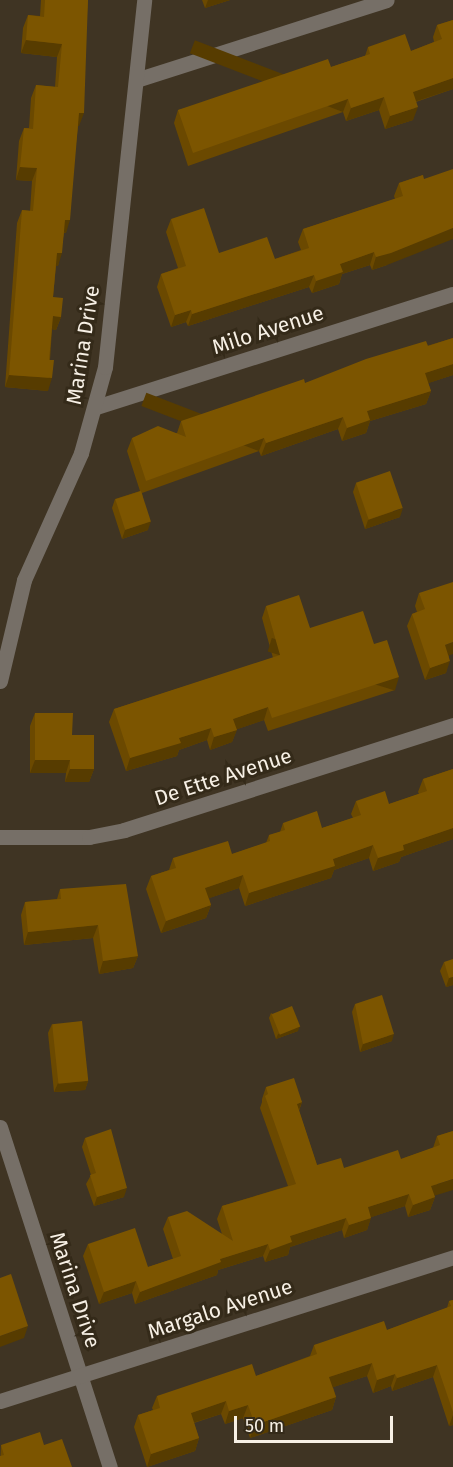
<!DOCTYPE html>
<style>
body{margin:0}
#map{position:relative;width:453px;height:1467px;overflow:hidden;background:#3f3423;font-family:"Fira Sans",sans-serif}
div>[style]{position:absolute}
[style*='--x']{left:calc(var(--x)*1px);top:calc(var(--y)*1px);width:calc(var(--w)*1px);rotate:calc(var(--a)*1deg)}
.minor>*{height:15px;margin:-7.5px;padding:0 7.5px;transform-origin:7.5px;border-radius:7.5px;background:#766f67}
.wall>*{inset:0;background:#6b4900}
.shaded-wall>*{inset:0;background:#573c00;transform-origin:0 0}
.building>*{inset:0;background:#7c5500;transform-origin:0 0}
span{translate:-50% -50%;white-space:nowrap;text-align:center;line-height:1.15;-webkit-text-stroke:6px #342a19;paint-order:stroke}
.street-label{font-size:21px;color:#f7f0e5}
.scale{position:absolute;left:234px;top:1416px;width:159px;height:27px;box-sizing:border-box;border:3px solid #f7f0e5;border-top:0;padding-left:8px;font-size:18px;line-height:21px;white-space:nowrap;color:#f7f0e5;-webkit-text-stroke:4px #342a19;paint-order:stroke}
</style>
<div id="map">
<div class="minor">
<div style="--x:136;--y:80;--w:263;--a:-17.7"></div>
<div style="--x:96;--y:407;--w:374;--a:-17.6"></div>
<div style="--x:0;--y:681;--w:104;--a:-76.6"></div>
<div style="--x:24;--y:580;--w:139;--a:-65.8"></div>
<div style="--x:81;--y:453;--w:89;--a:-74.4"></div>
<div style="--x:105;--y:367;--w:369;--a:-83.9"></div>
<div style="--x:0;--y:837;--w:89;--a:0"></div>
<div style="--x:89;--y:837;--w:36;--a:-11"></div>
<div style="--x:124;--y:830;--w:345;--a:-17.7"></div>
<div style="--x:0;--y:1127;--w:357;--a:72.1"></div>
<div style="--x:0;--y:1401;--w:475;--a:-17.6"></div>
</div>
<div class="wall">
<div style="clip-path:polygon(41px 0,88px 0,79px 126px,78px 126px,66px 233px,64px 233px,58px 266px,56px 266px,53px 297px,61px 317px,56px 330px,52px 329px,48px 391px,5px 387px,17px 223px,22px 210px,30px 211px,32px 181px,16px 180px,19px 141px,24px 128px,29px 128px,31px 98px,36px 85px,55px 87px,57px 57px,21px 53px,23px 28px,28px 15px,40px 16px)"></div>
<div style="clip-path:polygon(202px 0,230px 0,205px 8px)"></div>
<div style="clip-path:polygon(453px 20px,453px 89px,416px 102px,413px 120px,385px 129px,379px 110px,346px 121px,343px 112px,188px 166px,174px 123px,178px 110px,331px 67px,365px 56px,368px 47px,411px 51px,434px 42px,433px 37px,437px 25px)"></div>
<div style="clip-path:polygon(423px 175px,387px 265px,372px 270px,370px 265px,342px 274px,339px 284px,312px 293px,309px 287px,188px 326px,186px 322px,171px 327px,157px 287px,161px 274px,178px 268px,166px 232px,171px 219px,219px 253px,275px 259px,301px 250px,298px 242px,303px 229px,395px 199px,394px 196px,399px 183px)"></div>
<div style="clip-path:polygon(453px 338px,453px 375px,428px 383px,431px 391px,426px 404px,370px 421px,366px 433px,342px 441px,338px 429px,261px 456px,259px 451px,142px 493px,148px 530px,122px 539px,112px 508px,115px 499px,140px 491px,127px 451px,132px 438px,177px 433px,181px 421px)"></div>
<div style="clip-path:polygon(356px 483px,400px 517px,365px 529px,353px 492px)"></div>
<div style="clip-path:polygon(419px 593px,449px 655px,446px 673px,425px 680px,407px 626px,412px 614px,417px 612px,415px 606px)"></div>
<div style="clip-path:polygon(266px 606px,310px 628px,374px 644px,395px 690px,268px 731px,264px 720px,237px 729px,232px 742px,210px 750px,207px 740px,179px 750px,177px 756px,126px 771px,109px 722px,114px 709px,273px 658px,262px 618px)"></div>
<div style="clip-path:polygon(35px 713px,72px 735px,94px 769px,89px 782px,65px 782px,66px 773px,30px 773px,30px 726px)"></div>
<div style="clip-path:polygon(453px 769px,453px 839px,401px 857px,399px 862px,373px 871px,369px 858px,334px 870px,331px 878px,245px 906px,239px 888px,209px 898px,211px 905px,206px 918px,161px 933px,146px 889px,151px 876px,169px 870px,173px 858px,232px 854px,266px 843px,269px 835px,280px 832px,283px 823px,322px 828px,353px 818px,351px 814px,356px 801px,389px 804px,419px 794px,418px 792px,423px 779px)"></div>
<div style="clip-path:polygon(60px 889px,138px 956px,133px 968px,99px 974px,93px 938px,24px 945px,21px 915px,25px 902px,57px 899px)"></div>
<div style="clip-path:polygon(444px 962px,453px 985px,446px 987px,440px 971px)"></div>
<div style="clip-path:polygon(355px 1004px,392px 1041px,360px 1052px,352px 1012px)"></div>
<div style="clip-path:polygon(271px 1013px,298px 1031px,276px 1039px,269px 1018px)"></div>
<div style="clip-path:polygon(52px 1024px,88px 1081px,85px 1090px,54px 1092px,48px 1033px)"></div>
<div style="clip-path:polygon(266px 1087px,302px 1102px,299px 1111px,317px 1165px,344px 1168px,401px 1159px,433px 1148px,437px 1136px,453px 1131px,434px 1196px,435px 1197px,430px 1210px,408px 1217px,405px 1206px,371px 1217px,367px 1230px,344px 1238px,342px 1230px,290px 1247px,288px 1255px,265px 1262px,263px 1256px,218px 1270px,217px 1275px,135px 1304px,132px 1293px,99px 1304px,83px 1256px,88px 1244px,148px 1267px,173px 1259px,163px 1229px,168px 1217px,222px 1234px,217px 1219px,222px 1206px,288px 1186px,260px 1108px,262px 1102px,262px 1099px)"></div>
<div style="clip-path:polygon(85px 1138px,124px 1197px,94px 1206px,86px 1184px,91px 1175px,82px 1147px)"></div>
<div style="clip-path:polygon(453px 1300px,453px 1425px,449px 1426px,433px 1377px,392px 1391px,391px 1386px,373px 1393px,367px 1376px,333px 1387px,336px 1397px,332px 1410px,250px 1438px,243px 1418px,225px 1424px,221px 1414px,194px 1423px,199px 1438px,195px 1451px,147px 1467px,134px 1427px,138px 1415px,153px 1410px,152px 1408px,157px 1396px,256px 1376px,310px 1356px,314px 1345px,387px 1330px,447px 1308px,449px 1301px)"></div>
<div style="clip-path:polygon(1px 1445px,44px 1445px,0 1467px)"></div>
</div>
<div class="shaded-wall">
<div style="clip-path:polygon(208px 0,230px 0,205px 8px)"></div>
<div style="clip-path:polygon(26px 40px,62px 44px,57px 57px,21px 53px)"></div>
<div style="clip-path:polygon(453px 78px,453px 89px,408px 104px,413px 92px)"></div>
<div style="clip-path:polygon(384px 97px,379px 110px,346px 121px,351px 108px)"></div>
<div style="left:348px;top:99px;width:14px;height:164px;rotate:111deg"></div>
<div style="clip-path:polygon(418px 107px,413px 120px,385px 129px,390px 116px)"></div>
<div style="clip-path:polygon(79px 113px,84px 113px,79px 126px,74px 126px)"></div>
<div style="clip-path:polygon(20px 167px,37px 168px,32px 181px,16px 180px)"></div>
<div style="clip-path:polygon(65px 220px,70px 220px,66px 233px,61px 232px)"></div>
<div style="clip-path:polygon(453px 228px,453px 239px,387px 265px,372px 270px,376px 257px)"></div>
<div style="clip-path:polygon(374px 252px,370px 265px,342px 274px,339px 284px,312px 293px,316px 281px,340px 264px)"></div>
<div style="clip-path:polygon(57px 253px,62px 253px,58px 266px,52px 266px)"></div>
<div style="clip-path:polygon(314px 275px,309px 287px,188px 326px,192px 314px)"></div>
<div style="clip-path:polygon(191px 310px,186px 322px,171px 327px,175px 315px)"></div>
<div style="clip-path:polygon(53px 316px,61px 317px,56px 330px,48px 329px)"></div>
<div style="clip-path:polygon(453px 364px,453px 375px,420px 386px,425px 373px)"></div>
<div style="clip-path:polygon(9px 375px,52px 378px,48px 391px,5px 387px)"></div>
<div style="clip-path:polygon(431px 391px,426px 404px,370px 421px,366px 433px,342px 441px,347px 428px,367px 411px)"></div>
<div style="clip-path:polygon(343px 417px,338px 429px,261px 456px,266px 443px)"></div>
<div style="left:264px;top:438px;width:14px;height:126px;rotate:111deg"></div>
<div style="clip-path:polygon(403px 508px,400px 517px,365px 529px,368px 520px)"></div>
<div style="clip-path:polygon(151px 521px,148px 530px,122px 539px,125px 530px)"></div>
<div style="clip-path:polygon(453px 642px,453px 654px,441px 658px,445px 645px)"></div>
<div style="clip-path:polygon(450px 661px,446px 673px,425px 680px,430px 668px)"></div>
<div style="left:399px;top:677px;width:14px;height:133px;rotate:107deg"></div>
<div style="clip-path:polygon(268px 707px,264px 720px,229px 732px,233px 719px)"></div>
<div style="clip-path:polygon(211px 728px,207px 740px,179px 750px,177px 756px,126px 771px,130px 758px,179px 738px)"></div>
<div style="clip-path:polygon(237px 730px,232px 742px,210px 750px,214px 737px)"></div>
<div style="clip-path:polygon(35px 760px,70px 760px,66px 773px,30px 773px)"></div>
<div style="clip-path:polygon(70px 769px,94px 769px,89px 782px,65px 782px)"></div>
<div style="clip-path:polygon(453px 828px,453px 839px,401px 857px,399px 862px,373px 871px,378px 858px,403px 845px)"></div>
<div style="clip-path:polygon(373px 845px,369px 858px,334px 870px,331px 878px,245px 906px,249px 893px,333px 859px)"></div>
<div style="clip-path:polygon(243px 875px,239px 888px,201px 901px,205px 888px)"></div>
<div style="clip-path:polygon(211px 905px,206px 918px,161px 933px,166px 921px)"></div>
<div style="clip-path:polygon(98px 925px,93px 938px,24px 945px,28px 932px)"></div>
<div style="clip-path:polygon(138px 956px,133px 968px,99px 974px,103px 961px)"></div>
<div style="clip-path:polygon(453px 977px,453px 985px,446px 987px,449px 978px)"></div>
<div style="clip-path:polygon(300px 1026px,298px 1031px,276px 1039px,278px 1034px)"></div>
<div style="clip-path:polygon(394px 1034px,392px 1041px,360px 1052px,363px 1044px)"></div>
<div style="clip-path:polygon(88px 1081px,85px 1090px,54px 1092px,58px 1083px)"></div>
<div style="clip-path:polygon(302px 1102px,297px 1115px,297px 1104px)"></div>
<div style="clip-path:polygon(453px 1179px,453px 1190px,427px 1198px,431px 1186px)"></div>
<div style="clip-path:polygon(127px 1188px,124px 1197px,94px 1206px,97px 1197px)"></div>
<div style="clip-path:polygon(409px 1194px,405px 1206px,363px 1220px,368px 1207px)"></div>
<div style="clip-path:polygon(435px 1197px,430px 1210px,408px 1217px,413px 1205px)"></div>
<div style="clip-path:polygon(346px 1218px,342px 1230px,290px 1247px,288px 1255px,265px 1262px,270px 1250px,290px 1236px)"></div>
<div style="clip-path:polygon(371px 1218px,367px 1230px,344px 1238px,349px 1225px)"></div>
<div style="clip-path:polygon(268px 1244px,263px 1256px,218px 1270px,217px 1275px,135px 1304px,140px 1292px,220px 1259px)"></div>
<div style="clip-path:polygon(136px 1281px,132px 1293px,99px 1304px,104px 1292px)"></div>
<div style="clip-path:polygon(28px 1326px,24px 1338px,0 1347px,0 1336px)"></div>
<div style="clip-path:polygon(372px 1363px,367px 1376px,325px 1390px,329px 1377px)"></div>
<div style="clip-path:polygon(437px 1365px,433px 1377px,392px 1391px,397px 1378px)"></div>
<div style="clip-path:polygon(395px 1374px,391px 1386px,373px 1393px,377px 1380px)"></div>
<div style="clip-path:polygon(336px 1397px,332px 1410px,250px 1438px,255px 1425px)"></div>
<div style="clip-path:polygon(226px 1401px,221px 1414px,186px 1425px,191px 1413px)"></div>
<div style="clip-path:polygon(248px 1405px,243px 1418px,225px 1424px,229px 1411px)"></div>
<div style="clip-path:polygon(453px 1415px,453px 1425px,449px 1426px)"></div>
<div style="clip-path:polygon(199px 1438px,195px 1451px,147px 1467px,151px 1454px)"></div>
</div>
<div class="building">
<div style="clip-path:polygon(45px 0,88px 0,84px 113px,79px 113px,70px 220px,65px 220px,62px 253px,57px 253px,53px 297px,63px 298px,61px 317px,53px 316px,49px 360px,54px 360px,52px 378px,9px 375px,22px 210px,33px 211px,37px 168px,20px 167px,24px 128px,33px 129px,36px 85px,58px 87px,62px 44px,26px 40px,28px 15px,44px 17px)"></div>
<div style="clip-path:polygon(453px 20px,453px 78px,413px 92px,418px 107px,390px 116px,384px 97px,351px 108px,348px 99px,193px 153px,178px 110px,328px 59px,331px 67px,370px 54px,368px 47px,405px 34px,411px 51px,442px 39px,437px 25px)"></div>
<div style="clip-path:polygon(453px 169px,453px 228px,391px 253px,376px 257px,374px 252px,340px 264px,343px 272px,316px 281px,314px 275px,192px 314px,191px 310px,175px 315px,161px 274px,186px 266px,171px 219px,204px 208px,219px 253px,267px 237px,275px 259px,309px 248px,303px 229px,403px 196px,399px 183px,423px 175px,424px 179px)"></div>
<div style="clip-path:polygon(453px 338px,453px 364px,425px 373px,431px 391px,367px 411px,370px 420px,347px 428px,343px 417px,266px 443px,264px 438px,146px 481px,132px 438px,158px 426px,186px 437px,181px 421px,304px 379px,305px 383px,366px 359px,426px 341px,428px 346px)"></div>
<div style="left:390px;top:471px;width:39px;height:36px;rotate:71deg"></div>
<div style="left:141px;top:491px;width:32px;height:27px;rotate:72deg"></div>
<div style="clip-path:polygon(453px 582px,453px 642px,445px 645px,450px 661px,430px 668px,412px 614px,425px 609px,419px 593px)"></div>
<div style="clip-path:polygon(299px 595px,310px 628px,363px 611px,374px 644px,387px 640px,399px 677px,272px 718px,268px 707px,233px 719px,237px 730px,214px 737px,211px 728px,179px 738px,181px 743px,130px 758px,114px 709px,280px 655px,266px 606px)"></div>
<div style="clip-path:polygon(35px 713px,73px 713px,72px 735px,94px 735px,94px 769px,70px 769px,70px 760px,35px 760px)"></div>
<div style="clip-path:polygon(453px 769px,453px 828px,403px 845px,404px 850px,378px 858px,373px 845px,333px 859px,335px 866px,249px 893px,243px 875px,205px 888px,211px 905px,166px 921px,151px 876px,176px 868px,173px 858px,228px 841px,232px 854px,270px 841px,269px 835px,285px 830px,283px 823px,317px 811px,322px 828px,361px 815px,356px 801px,385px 791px,389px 804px,427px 791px,423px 779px)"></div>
<div style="clip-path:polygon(126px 884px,138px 956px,103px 961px,98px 925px,28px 932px,25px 902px,61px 899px,60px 889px)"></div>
<div style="clip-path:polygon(453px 959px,453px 977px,449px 978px,444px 962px)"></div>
<div style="clip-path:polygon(382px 995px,394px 1034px,363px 1044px,355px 1004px)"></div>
<div style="left:292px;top:1006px;width:22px;height:22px;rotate:68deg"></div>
<div style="left:82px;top:1021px;width:60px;height:30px;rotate:84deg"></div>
<div style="clip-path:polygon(294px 1078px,302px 1102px,297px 1104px,317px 1165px,341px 1158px,344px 1168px,398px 1150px,401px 1159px,440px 1145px,437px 1136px,453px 1131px,453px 1179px,431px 1186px,435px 1197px,413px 1205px,409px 1194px,368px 1207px,371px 1218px,349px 1225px,346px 1218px,290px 1236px,292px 1242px,270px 1250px,268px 1244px,220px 1259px,221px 1262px,140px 1292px,136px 1281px,104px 1292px,88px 1244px,135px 1228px,148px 1267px,181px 1256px,168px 1217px,187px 1211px,233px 1241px,222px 1206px,296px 1184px,265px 1096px,268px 1094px,266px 1087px)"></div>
<div style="clip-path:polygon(111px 1129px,127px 1188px,97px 1197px,90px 1175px,96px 1173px,85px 1138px)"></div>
<div style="clip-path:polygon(11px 1274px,28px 1326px,0 1336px,0 1278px)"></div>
<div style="clip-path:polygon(453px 1300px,453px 1412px,437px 1365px,397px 1378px,395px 1374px,377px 1380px,372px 1363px,329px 1377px,336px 1397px,255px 1425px,248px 1405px,229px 1411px,226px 1401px,191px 1413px,199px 1438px,151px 1454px,138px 1415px,160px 1408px,157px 1396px,252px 1364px,256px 1376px,317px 1354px,314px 1345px,384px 1321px,387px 1330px,451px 1306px,449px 1301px)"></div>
<div style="clip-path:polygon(40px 1432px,44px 1445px,62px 1439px,72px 1467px,0 1467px,0 1456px,4px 1455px,1px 1445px)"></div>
</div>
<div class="street-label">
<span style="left:268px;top:330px;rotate:-18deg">Milo Avenue</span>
<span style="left:83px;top:345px;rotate:-81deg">Marina Drive</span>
<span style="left:223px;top:777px;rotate:-18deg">De Ette Avenue</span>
<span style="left:75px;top:1290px;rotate:72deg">Marina Drive</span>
<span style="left:220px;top:1309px;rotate:-18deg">Margalo Avenue</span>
</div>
<div class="scale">50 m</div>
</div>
